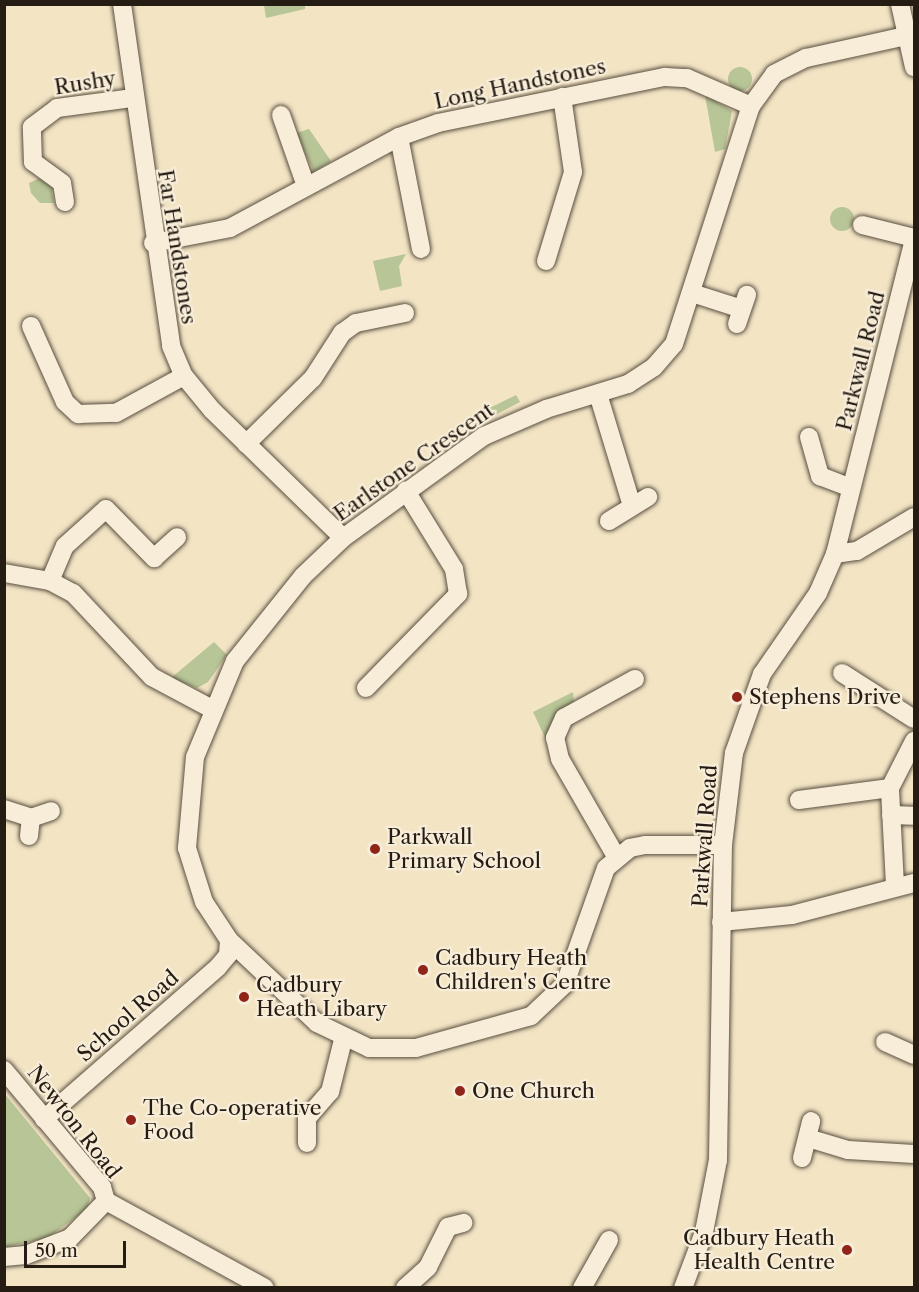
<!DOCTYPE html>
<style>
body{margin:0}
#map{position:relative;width:919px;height:1292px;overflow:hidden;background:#f3e4c4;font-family:"Libre Caslon Text",serif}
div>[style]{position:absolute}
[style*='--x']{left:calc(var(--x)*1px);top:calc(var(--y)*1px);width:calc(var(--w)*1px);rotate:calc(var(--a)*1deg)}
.green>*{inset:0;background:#b8c596}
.round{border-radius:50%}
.roads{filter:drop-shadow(0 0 2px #584f40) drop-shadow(0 0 2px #584f40)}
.minor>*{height:18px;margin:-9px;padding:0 9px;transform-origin:9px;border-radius:9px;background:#f7edd9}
.dots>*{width:16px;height:16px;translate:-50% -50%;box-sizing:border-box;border:3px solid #f7edd9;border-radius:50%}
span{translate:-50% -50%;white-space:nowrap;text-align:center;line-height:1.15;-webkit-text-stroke:4.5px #f7edd9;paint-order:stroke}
.street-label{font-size:21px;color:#251d14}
.poi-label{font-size:21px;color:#251d14}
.left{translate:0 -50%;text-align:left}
.right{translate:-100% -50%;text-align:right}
.frame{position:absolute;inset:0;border:6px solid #251d14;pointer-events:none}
.scale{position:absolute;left:24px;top:1241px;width:102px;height:27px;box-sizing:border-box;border:3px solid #251d14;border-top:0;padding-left:8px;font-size:18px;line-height:21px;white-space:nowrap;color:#251d14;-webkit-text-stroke:4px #f7edd9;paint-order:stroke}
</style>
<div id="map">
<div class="green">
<div style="clip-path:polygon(264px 5px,305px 5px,305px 9px,266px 18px)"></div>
<div class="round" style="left:728px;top:67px;width:24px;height:24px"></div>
<div style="clip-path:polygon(705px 95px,732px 111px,725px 149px,715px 152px)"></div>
<div style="clip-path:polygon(309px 129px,331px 161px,314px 172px,296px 133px)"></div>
<div style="clip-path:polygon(40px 178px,51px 186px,54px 203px,40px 203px,31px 193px,29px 183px)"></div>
<div class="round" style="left:830px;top:207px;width:24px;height:24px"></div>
<div style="clip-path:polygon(406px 254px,399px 266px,402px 286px,380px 291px,373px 261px)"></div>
<div style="clip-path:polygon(516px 395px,520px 402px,469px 429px,467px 419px)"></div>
<div style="clip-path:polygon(214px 642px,227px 655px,208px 682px,197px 688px,171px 678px)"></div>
<div style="clip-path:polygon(573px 692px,574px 704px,548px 744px,533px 712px)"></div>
<div style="clip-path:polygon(4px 1093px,90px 1198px,87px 1209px,47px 1238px,5px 1247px)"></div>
</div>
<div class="roads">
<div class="minor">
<div style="--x:122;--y:4;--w:345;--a:81.8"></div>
<div style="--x:171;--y:346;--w:33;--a:67"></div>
<div style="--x:184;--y:376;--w:44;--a:50.5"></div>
<div style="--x:212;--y:410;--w:183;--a:44.3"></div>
<div style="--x:900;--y:4;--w:65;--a:77.5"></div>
<div style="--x:281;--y:115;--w:75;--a:70.6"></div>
<div style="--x:399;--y:137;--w:114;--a:78.9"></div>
<div style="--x:65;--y:202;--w:19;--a:-99"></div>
<div style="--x:62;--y:183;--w:36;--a:-144"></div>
<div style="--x:33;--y:162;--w:35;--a:-92"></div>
<div style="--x:32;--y:127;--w:31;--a:-37"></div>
<div style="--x:57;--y:108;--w:77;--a:-7.5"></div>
<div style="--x:862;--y:225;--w:54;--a:14"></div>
<div style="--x:153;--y:243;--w:78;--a:-11"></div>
<div style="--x:230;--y:228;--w:192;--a:-28.3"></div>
<div style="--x:399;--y:137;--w:41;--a:-19.7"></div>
<div style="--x:438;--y:123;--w:232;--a:-11.5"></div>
<div style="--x:665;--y:77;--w:22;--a:3"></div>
<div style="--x:687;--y:78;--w:70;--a:23.6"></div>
<div style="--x:546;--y:261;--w:93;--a:-73.1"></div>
<div style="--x:573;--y:172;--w:76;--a:-98.3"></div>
<div style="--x:692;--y:293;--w:52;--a:17.7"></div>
<div style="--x:737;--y:324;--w:31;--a:-71"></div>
<div style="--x:31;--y:326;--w:83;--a:65.9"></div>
<div style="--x:65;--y:402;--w:18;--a:43"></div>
<div style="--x:78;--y:414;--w:38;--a:-2"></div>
<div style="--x:116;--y:413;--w:77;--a:-28.6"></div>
<div style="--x:598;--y:394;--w:117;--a:73.1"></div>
<div style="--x:809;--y:437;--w:41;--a:74.2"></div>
<div style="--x:820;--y:476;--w:33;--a:21"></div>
<div style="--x:246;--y:444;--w:94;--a:-44.6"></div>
<div style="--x:313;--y:378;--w:54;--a:-57.2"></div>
<div style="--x:342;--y:333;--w:17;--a:-36"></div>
<div style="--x:356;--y:323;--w:50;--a:-11.5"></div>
<div style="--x:609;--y:521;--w:46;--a:-31.6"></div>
<div style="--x:835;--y:554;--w:22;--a:-8"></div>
<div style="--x:857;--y:551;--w:66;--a:-30.8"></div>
<div style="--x:4;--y:573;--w:47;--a:9.9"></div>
<div style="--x:50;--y:581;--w:26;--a:28"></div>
<div style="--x:73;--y:593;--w:115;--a:46.8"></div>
<div style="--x:152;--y:677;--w:68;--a:28.1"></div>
<div style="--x:50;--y:581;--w:38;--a:-67"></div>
<div style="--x:65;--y:546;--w:55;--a:-42.1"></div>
<div style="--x:106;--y:509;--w:69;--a:45.6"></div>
<div style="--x:154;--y:558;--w:31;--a:-42"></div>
<div style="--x:842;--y:673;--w:85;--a:32.6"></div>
<div style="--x:366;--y:688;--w:132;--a:-45.6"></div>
<div style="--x:458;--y:594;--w:25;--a:-99"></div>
<div style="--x:454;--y:569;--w:92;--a:-121.6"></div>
<div style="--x:799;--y:800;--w:92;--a:-7.5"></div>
<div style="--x:4;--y:809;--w:28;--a:18"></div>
<div style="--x:891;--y:815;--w:23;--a:2"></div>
<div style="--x:29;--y:836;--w:18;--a:-84"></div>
<div style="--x:31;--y:818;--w:21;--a:-19"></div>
<div style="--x:723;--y:845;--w:78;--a:180"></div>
<div style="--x:645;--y:845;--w:15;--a:169"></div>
<div style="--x:630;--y:848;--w:31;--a:140"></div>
<div style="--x:606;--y:868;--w:123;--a:109.5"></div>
<div style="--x:565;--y:984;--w:47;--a:136.7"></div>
<div style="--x:531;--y:1016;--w:119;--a:164.5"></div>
<div style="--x:416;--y:1048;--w:47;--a:180"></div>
<div style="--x:369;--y:1048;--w:58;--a:-154.3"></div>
<div style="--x:317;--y:1023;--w:121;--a:-136.7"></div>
<div style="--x:229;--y:940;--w:45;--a:-123.3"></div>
<div style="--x:204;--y:902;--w:57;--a:-107.5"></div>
<div style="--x:187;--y:848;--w:91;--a:-85"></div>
<div style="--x:195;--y:757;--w:104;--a:-67.4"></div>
<div style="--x:235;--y:661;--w:109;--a:-51.3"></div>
<div style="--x:303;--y:576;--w:55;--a:-43.5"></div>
<div style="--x:343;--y:538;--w:174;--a:-35.9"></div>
<div style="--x:484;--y:436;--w:68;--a:-23.5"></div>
<div style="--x:546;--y:409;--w:86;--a:-17"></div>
<div style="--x:628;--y:384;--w:31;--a:-33"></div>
<div style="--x:654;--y:367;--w:30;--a:-49"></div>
<div style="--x:674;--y:344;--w:250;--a:-72.1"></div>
<div style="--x:751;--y:106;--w:39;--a:-54"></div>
<div style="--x:774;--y:74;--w:36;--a:-27"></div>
<div style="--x:806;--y:58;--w:102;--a:-12.4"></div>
<div style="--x:617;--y:858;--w:114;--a:-119.9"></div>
<div style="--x:560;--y:759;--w:22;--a:-103"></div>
<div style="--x:555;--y:738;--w:22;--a:-66"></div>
<div style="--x:564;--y:718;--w:81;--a:-28.8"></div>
<div style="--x:895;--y:885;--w:97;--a:-93"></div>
<div style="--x:890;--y:788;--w:53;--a:-62.9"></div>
<div style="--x:721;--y:922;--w:71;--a:-5.6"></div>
<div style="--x:792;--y:915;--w:126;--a:-14.7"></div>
<div style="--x:885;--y:1042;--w:32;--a:24"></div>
<div style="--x:4;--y:1070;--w:153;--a:50.1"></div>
<div style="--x:102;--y:1187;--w:15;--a:74"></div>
<div style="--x:44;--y:1119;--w:231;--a:-41.1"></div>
<div style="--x:218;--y:967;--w:16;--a:-50"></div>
<div style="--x:228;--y:955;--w:15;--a:-86"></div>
<div style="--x:808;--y:1138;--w:42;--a:16.7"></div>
<div style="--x:848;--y:1150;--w:66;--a:3.5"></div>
<div style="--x:307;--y:1143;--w:25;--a:-90"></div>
<div style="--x:307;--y:1118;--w:35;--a:-49"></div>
<div style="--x:330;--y:1092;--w:54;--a:-76"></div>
<div style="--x:802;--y:1158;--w:38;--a:-76"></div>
<div style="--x:106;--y:1201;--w:181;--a:28.7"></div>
<div style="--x:4;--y:1257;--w:22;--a:-5"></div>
<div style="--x:26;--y:1255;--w:47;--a:-21.1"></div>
<div style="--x:70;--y:1238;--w:52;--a:-45.8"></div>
<div style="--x:405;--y:1288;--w:31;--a:-42"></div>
<div style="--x:428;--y:1267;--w:45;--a:-63.4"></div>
<div style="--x:448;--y:1227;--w:16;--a:-15"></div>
<div style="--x:582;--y:1288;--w:55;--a:-60.6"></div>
<div style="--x:683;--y:1288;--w:60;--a:-69.4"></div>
<div style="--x:704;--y:1232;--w:73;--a:-79"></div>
<div style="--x:718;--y:1160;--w:315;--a:-89.1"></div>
<div style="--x:723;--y:845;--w:93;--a:-83.2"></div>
<div style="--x:734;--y:753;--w:84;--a:-70.5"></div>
<div style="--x:762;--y:674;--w:98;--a:-55.3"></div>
<div style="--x:818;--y:593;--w:43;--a:-66.4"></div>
<div style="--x:835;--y:554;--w:325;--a:-75.9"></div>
</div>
</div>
<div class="dots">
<div style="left:737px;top:697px;background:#8f2418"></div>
<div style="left:375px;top:849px;background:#8f2418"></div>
<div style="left:423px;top:970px;background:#8f2418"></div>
<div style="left:244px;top:997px;background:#8f2418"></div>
<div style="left:460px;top:1091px;background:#8f2418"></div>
<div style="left:131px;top:1120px;background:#8f2418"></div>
<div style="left:847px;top:1250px;background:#8f2418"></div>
</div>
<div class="street-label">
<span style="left:85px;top:83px;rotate:-9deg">Rushy</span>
<span style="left:520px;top:84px;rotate:-12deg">Long Handstones</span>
<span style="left:177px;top:247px;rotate:81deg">Far Handstones</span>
<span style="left:861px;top:361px;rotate:-76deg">Parkwall Road</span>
<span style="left:414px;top:462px;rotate:-35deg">Earlstone Crescent</span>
<span style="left:705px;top:836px;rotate:-86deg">Parkwall Road</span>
<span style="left:128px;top:1016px;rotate:-41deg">School Road</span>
<span style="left:74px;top:1122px;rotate:52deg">Newton Road</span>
</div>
<div class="poi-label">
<span class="left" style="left:749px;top:697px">Stephens Drive</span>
<span class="left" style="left:387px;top:849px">Parkwall<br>Primary School</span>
<span class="left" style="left:435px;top:970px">Cadbury Heath<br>Children's Centre</span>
<span class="left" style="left:256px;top:997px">Cadbury<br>Heath Libary</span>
<span class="left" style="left:472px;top:1091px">One Church</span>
<span class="left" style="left:143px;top:1120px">The Co-operative<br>Food</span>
<span class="right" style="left:835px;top:1250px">Cadbury Heath<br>Health Centre</span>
</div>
<div class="frame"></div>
<div class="scale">50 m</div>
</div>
